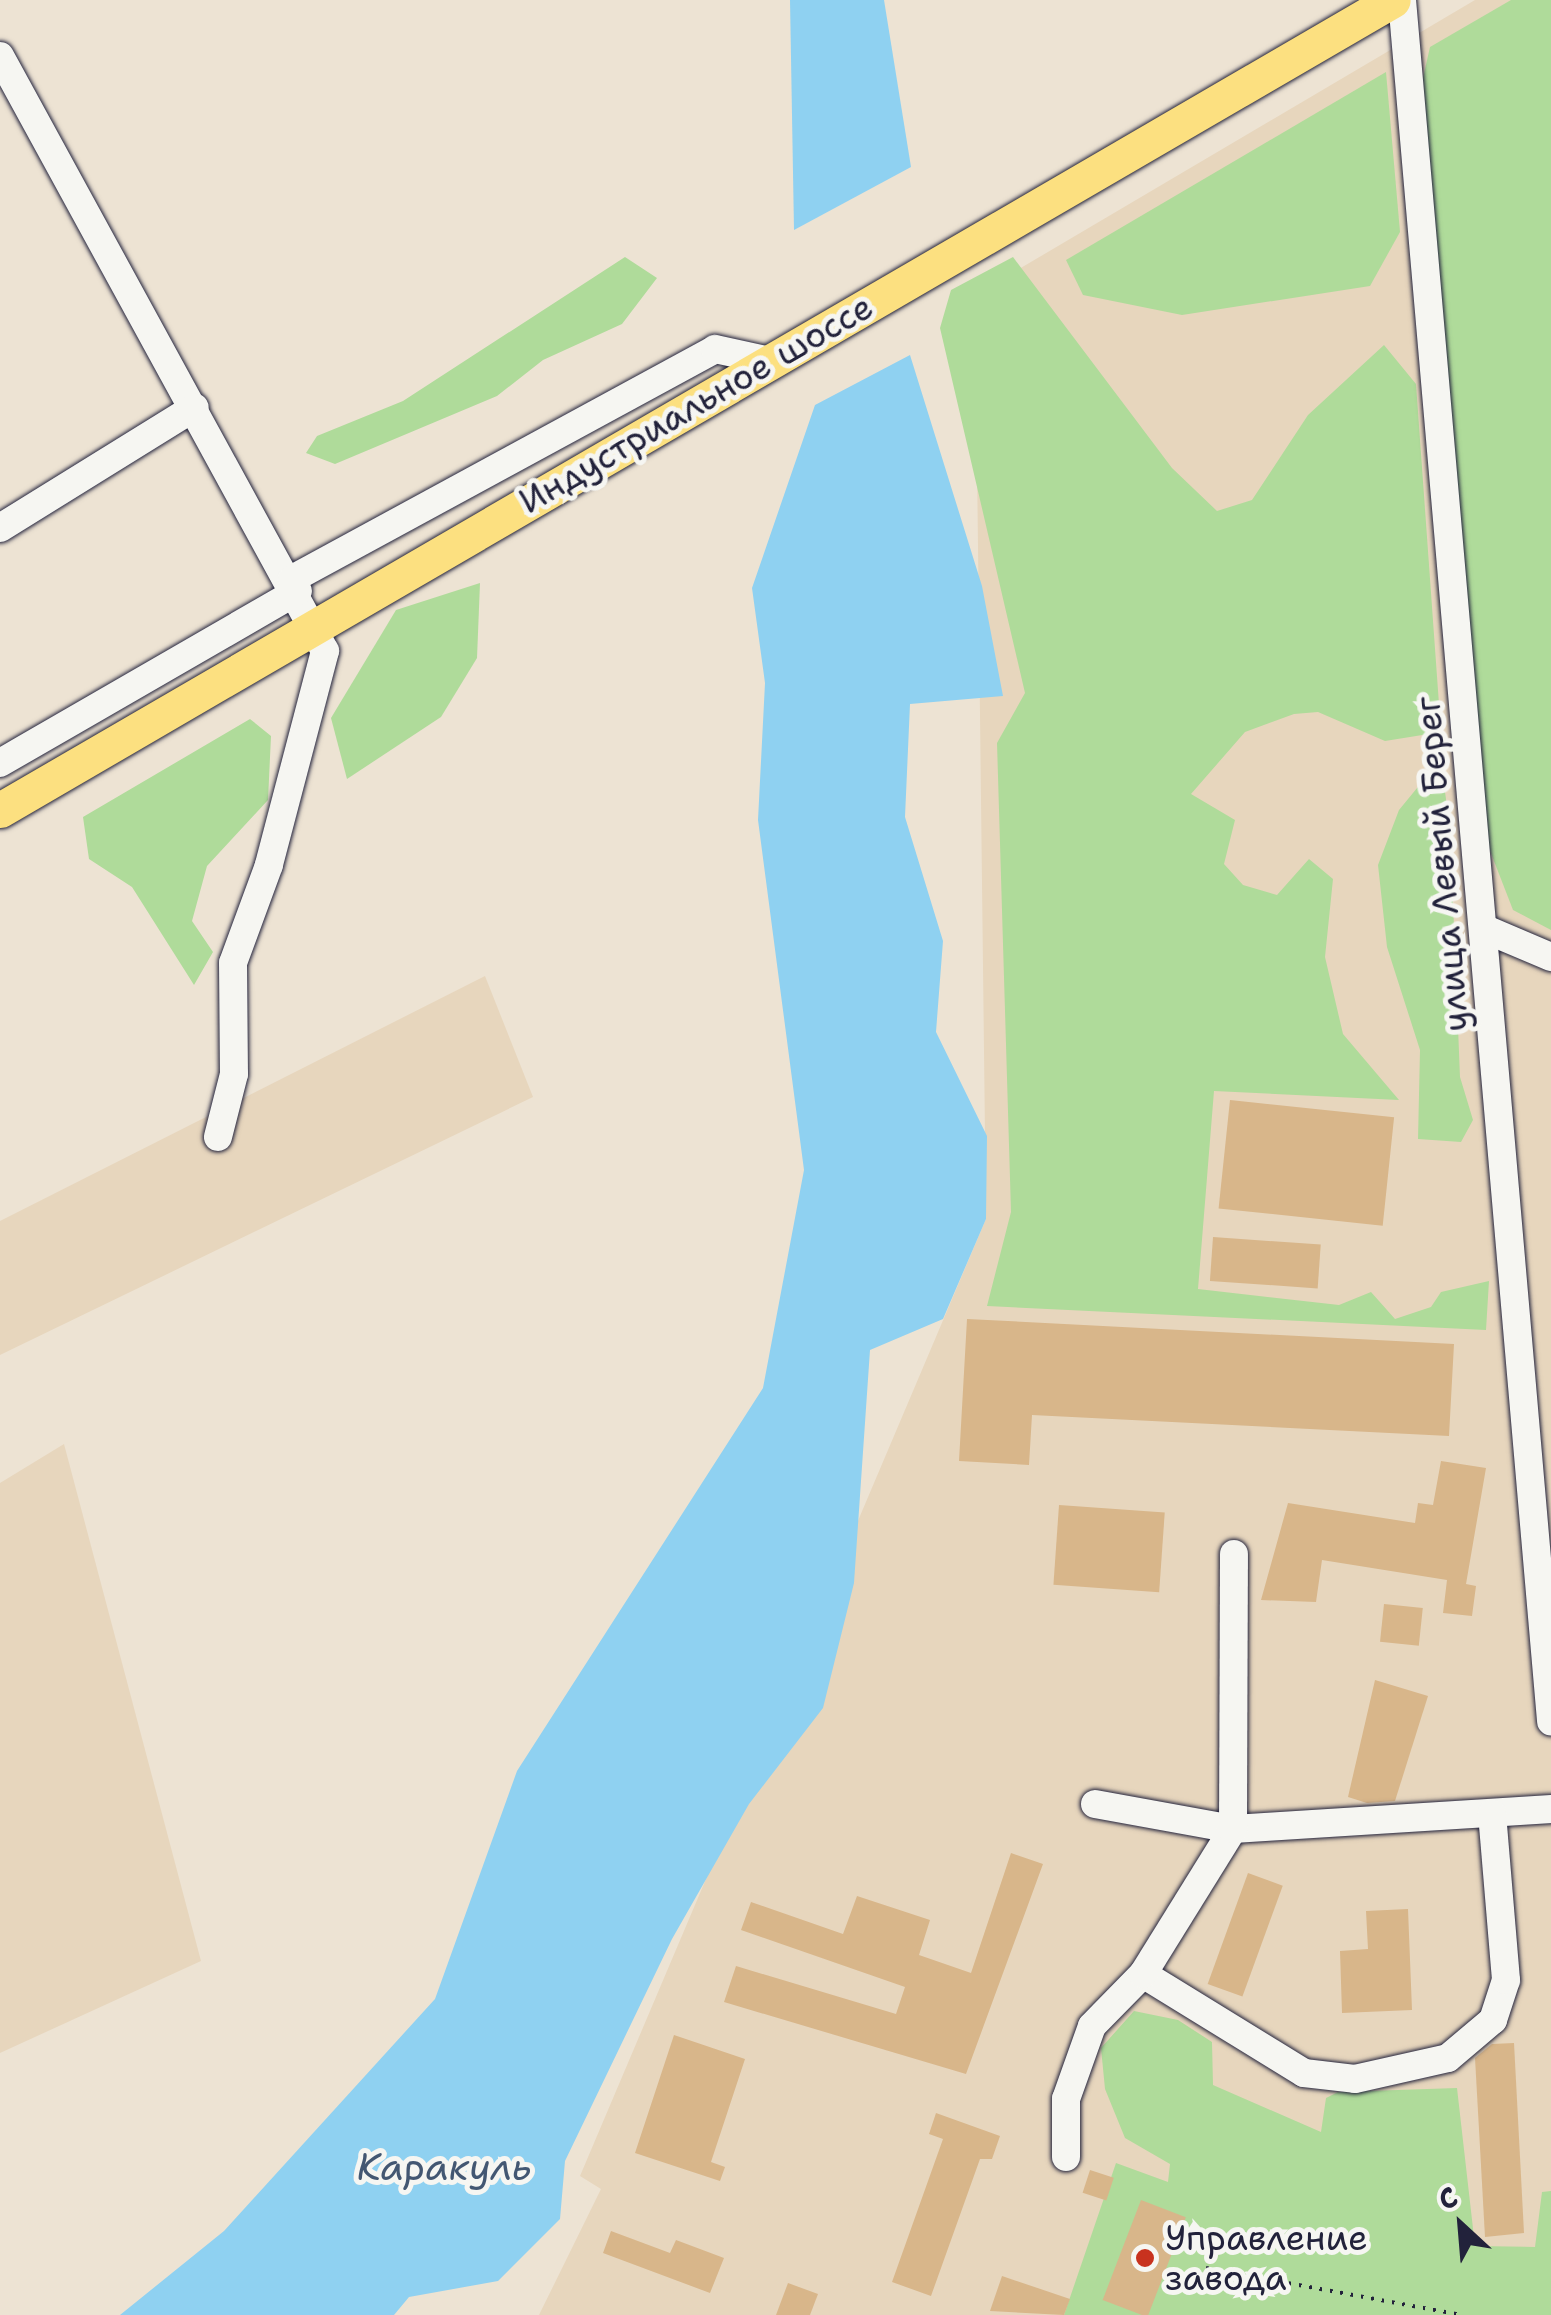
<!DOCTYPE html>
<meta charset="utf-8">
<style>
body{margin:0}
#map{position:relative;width:1551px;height:2315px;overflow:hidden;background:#ede3d3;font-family:"Shantell Sans",sans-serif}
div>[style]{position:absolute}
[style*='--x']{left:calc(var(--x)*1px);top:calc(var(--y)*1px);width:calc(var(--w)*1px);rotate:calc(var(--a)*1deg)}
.built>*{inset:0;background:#e7d6bd}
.green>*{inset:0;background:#afdb9a}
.water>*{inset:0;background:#8fd1f1}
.building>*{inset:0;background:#d8b68a;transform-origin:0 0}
.path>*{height:4px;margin-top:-2px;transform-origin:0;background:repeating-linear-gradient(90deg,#22223b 0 2.5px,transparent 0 10.5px)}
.roads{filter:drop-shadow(0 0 2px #22223b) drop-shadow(0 0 2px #22223b)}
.minor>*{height:28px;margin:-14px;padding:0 14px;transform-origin:14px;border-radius:14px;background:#f6f6f2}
.major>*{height:35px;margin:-17.5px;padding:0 17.5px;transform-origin:17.5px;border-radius:17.5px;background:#fce080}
.dots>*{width:28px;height:28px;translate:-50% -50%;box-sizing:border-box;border:5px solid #f6f6f2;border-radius:50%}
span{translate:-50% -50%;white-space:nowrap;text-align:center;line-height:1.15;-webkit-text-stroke:10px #f6f6f2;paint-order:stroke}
.street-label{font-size:35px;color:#22223b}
.poi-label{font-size:35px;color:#22223b}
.left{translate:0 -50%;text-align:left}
.water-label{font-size:38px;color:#435772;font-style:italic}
.north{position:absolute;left:1411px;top:2175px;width:100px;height:100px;-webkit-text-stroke:8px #f6f6f2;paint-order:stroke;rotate:334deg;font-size:28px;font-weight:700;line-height:40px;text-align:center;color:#22223b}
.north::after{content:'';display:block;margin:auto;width:35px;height:45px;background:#22223b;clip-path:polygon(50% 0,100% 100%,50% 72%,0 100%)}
</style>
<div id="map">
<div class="built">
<div style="clip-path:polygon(1475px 0,1551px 0,1551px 2315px,539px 2315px,601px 2189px,580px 2176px,986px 1219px,975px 295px)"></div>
<div style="clip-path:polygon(485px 976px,533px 1097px,0 1355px,0 1221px)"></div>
<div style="clip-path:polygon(64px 1444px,201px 1961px,0 2053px,0 1483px)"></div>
</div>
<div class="green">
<div style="clip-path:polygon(1511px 0,1551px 0,1551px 930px,1513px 910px,1475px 812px,1423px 78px,1430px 47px)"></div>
<div style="clip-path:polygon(1386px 72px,1400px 232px,1370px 286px,1182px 315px,1083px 295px,1066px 260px)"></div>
<div style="clip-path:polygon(625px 257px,657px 278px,622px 324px,543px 360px,497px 396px,335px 464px,306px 453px,317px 436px,403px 401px)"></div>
<div style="clip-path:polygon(1013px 257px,1172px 468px,1217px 511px,1252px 500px,1308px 415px,1384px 345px,1416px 384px,1441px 732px,1385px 741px,1318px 712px,1294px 714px,1245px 732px,1191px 794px,1235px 820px,1224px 864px,1243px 885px,1277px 895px,1309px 859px,1333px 879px,1325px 957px,1343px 1034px,1399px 1100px,1214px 1091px,1198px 1289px,1339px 1305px,1371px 1292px,1395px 1319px,1431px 1307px,1441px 1292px,1489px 1281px,1486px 1330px,987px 1306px,1011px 1212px,997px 743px,1025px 693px,940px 328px,951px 290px)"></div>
<div style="clip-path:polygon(480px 583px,477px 658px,441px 717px,347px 779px,331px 718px,396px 610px)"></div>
<div style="clip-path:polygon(250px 719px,271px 736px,268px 800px,207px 866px,192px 921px,213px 952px,194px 985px,132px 887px,89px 859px,83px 817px)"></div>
<div style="clip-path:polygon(1422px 782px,1445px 792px,1450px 827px,1460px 1077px,1473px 1120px,1461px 1142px,1418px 1139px,1420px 1050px,1387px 947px,1378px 865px,1399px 810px)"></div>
<div style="clip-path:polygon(1134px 2011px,1178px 2020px,1212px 2042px,1213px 2085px,1321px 2132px,1326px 2098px,1338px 2092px,1457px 2088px,1475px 2246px,1535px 2247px,1542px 2192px,1551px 2191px,1551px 2315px,1064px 2315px,1116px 2163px,1168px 2182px,1170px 2164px,1125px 2138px,1105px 2089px,1101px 2048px)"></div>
</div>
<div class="water">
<div style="clip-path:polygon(790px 0,884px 0,911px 167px,794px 230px)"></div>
<div style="clip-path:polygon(910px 355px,982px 586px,1003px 696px,910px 704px,905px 817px,943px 941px,936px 1032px,987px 1136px,986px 1219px,943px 1319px,870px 1350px,854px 1583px,823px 1708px,749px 1804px,672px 1939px,565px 2161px,560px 2219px,498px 2281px,409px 2297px,394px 2315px,120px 2315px,224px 2231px,435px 1999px,517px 1771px,763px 1388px,804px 1170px,758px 820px,765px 683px,752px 588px,815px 405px)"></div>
</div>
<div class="building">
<div style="left:1230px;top:1100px;width:165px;height:109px;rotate:6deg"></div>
<div style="left:1213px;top:1237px;width:108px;height:44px;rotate:4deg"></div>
<div style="clip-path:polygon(967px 1319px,1454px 1344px,1449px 1436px,1032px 1415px,1029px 1465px,959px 1461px)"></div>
<div style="clip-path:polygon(1441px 1461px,1486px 1468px,1466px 1584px,1476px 1586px,1472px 1616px,1443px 1613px,1447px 1580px,1322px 1560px,1316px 1602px,1261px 1600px,1288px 1503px,1415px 1523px,1418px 1503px,1433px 1505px)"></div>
<div style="left:1059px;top:1505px;width:106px;height:80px;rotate:4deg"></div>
<div style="left:1384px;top:1604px;width:39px;height:38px;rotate:6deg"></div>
<div style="clip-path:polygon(1375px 1680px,1428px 1696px,1395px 1801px,1367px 1803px,1348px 1797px)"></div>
<div style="clip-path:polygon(1011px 1853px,1043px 1864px,966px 2074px,724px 2002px,736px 1966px,896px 2014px,905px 1987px,741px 1930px,751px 1902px,843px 1934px,857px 1896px,930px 1920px,919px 1955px,971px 1973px)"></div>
<div style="left:1248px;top:1873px;width:37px;height:118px;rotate:20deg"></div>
<div style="clip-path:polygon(1408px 1909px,1412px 2010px,1342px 2013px,1340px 1951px,1368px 1949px,1366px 1911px)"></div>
<div style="clip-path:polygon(674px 2035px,745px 2059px,711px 2162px,725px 2167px,720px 2181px,635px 2153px)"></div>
<div style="clip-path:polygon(1514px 2043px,1524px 2233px,1485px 2237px,1475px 2058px,1492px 2044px)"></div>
<div style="clip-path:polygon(936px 2113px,1000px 2136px,992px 2159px,980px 2159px,931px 2296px,892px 2282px,943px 2139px,929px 2134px)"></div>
<div style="left:1090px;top:2170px;width:25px;height:24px;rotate:18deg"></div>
<div style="left:1141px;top:2200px;width:48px;height:107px;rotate:21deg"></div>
<div style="clip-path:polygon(611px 2231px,670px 2253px,676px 2240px,724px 2258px,710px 2293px,603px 2253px)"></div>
<div style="clip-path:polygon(1002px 2276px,1070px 2299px,1064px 2315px,990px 2311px)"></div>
<div style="clip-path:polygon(788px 2283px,818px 2294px,810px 2315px,776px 2315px)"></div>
</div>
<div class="path">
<div style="--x:1206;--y:2268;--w:261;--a:10.4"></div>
</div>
<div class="roads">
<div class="minor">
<div style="--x:1402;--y:0;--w:1728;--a:85.05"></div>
<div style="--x:0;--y:56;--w:678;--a:61.36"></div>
<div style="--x:325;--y:651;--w:221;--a:104.7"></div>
<div style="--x:269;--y:865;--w:104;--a:110.2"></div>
<div style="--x:233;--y:963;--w:111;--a:89.5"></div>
<div style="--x:234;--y:1074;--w:65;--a:104.3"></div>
<div style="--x:0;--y:528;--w:229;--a:-31.8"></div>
<div style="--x:292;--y:579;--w:481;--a:-28.5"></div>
<div style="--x:715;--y:349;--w:56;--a:12.3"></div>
<div style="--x:0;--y:763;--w:344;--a:-30"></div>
<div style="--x:1485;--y:929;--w:72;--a:23"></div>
<div style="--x:1095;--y:1804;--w:140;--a:10.3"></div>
<div style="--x:1233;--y:1829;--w:319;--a:-3.6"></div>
<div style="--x:1143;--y:1974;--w:189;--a:31.6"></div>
<div style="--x:1304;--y:2073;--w:51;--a:6.7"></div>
<div style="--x:1355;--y:2079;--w:95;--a:-12.7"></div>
<div style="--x:1448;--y:2058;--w:59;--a:-40.2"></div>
<div style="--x:1493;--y:2020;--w:42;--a:-72"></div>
<div style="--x:1506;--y:1980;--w:167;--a:-94.8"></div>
<div style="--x:1066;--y:2157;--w:58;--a:-90"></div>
<div style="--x:1066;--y:2099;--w:77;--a:-70.4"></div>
<div style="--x:1092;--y:2026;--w:73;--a:-45.6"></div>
<div style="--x:1143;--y:1974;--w:171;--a:-58.2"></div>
<div style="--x:1233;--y:1829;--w:275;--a:-89.8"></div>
</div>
<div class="major">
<div style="--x:0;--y:810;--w:1611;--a:-30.18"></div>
</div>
</div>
<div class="dots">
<div style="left:1145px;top:2258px;background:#c8321e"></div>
</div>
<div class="street-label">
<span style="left:696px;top:404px;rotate:-30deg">Индустриальное шоссе</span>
<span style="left:1442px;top:864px;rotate:-95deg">улица Левый Берег</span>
</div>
<div class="poi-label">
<span class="left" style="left:1165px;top:2258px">Управление<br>завода</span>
</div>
<div class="water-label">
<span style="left:444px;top:2167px">Каракуль</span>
</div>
<div class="north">С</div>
</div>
